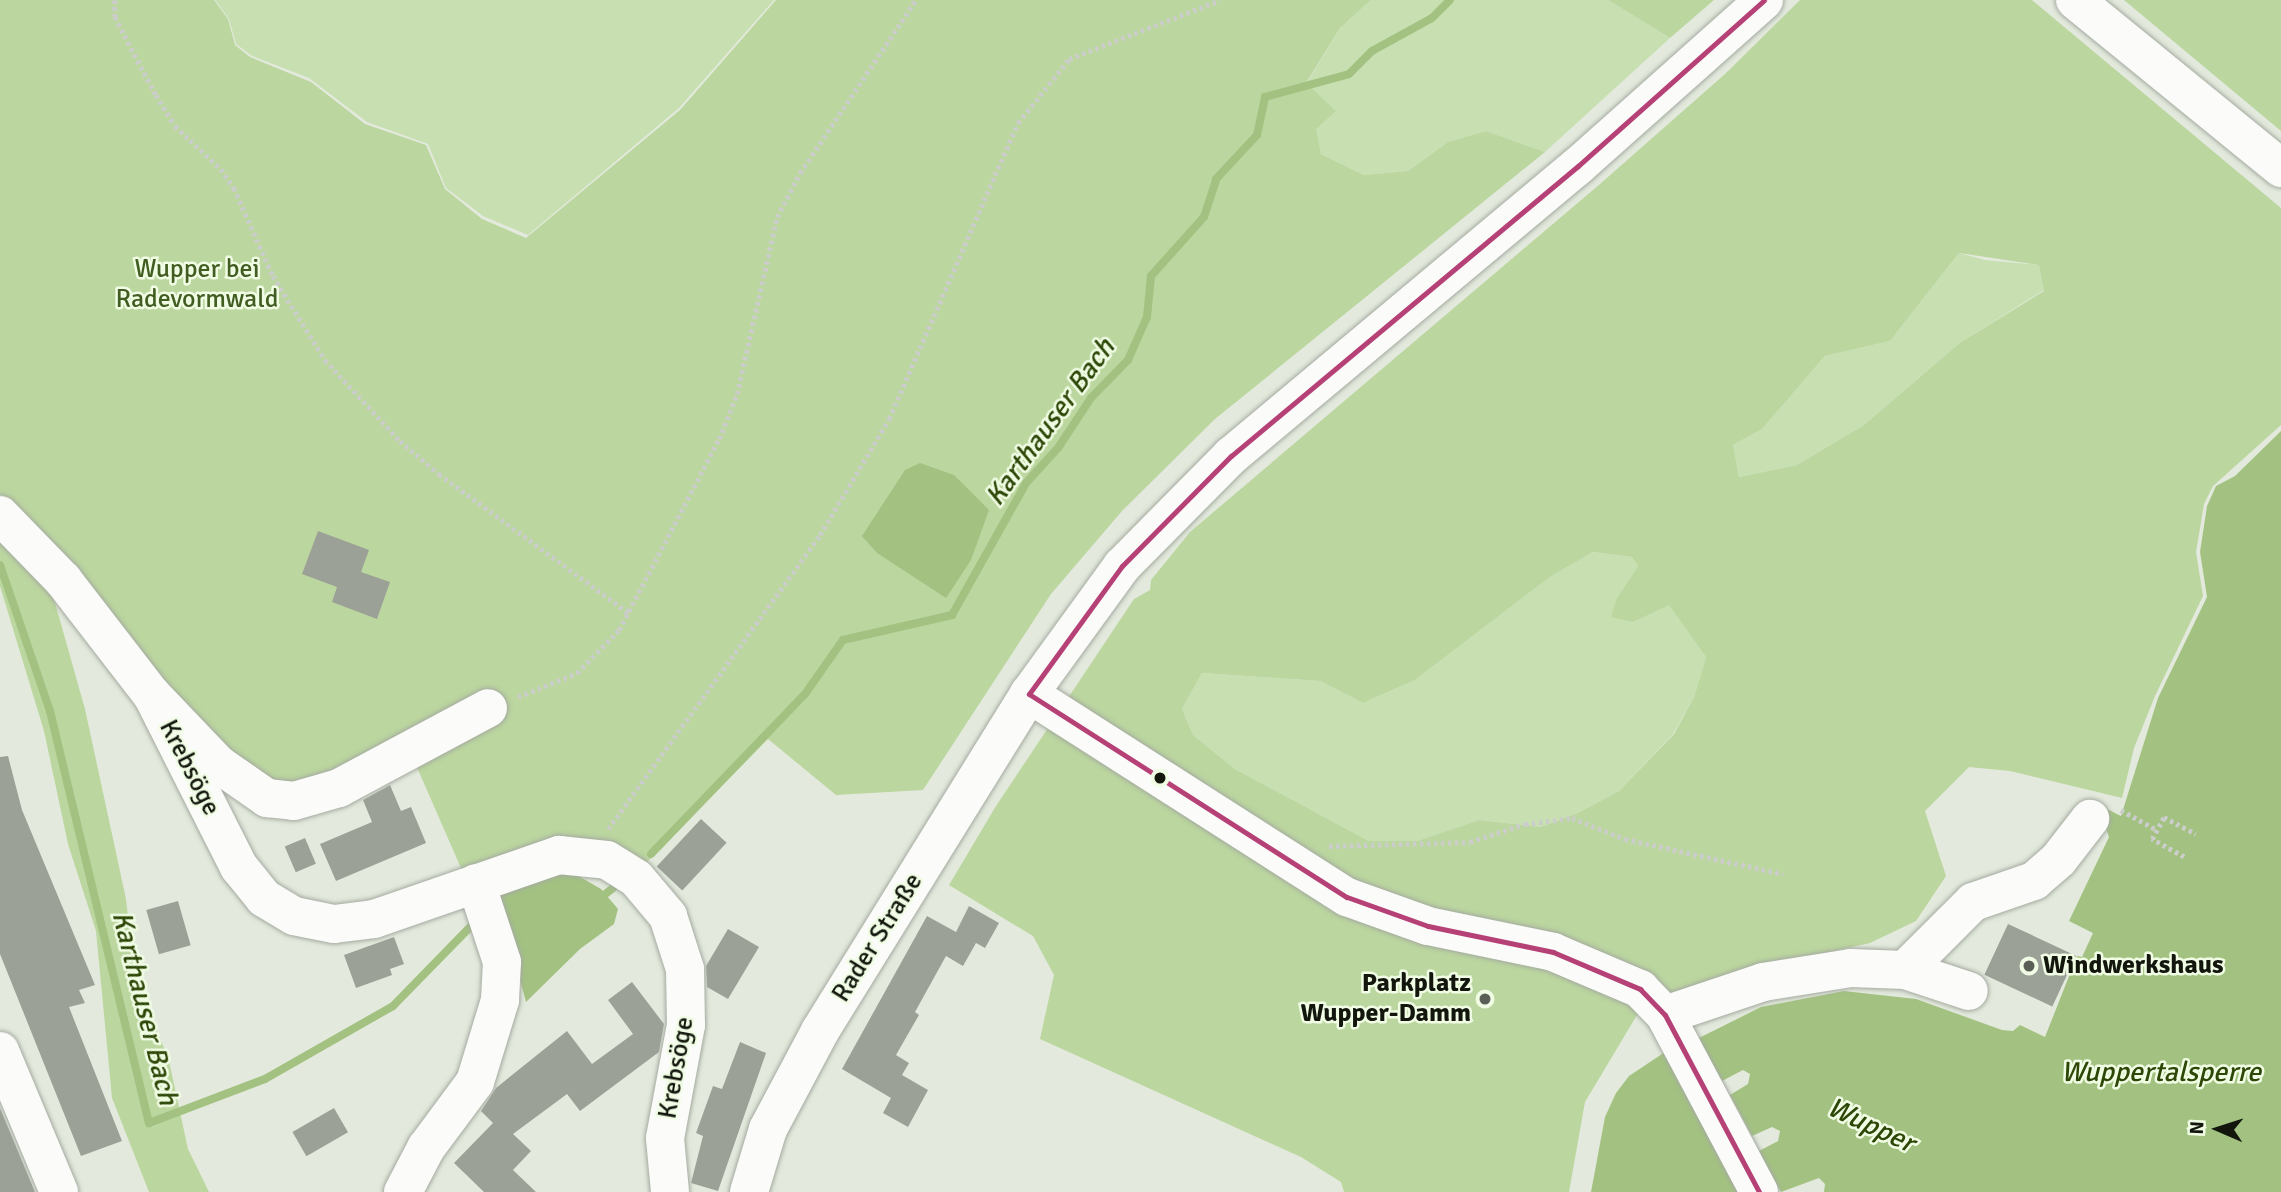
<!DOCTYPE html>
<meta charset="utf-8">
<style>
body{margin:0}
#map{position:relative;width:2281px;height:1192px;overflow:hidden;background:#e3eadd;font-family:Signika,sans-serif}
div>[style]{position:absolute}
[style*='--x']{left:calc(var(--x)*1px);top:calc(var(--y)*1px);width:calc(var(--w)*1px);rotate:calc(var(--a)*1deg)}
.green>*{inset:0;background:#c8e0b1}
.forest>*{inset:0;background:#bbd69f}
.water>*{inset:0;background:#a3c281}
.stream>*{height:8px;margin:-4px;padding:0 4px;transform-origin:4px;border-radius:4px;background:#a3c281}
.building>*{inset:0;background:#9ca197;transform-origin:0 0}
.path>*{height:4.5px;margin-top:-2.25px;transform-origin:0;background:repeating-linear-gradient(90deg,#cbcdca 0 3.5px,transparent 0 7px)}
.roads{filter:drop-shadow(0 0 2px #a5aaa0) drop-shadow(0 0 2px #a5aaa0)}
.minor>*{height:38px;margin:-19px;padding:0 19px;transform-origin:19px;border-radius:19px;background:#fbfcfa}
.major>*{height:38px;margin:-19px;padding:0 19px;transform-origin:19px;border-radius:19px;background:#fbfcfa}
.bus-1>*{height:5px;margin:-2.5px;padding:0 2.5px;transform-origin:2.5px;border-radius:2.5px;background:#b54176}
.dots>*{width:19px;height:19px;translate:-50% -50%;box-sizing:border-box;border:4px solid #f0fde4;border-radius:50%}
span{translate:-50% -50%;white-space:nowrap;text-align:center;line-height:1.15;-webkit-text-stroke:5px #f0fde4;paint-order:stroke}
.park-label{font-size:26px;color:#425d21}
.street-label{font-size:26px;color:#12160d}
.poi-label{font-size:26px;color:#12160d;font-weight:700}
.left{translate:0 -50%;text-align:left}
.right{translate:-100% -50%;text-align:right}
.water-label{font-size:28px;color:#2d4707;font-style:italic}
.north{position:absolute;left:2183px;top:1094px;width:70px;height:70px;-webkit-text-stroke:5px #f0fde4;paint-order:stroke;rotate:273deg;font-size:19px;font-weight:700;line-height:28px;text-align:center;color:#12160d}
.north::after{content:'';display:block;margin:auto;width:24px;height:32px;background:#12160d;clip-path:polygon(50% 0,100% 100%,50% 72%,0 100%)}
</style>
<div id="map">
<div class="green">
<div style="clip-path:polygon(215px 0,774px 0,679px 108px,528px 235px,483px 216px,446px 188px,428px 144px,367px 122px,309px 78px,252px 56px,236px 44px,229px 19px)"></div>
<div style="clip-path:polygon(1371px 0,1608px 0,1670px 38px,1545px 152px,1486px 131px,1448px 142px,1408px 171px,1364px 175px,1321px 154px,1306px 84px,1340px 28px)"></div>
<div style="clip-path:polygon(1959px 253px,1985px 260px,2039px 265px,2044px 290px,1961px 342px,1864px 425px,1797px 465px,1739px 477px,1733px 445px,1762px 429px,1825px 356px,1890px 341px)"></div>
<div style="clip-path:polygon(1593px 552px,1632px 557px,1638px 566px,1617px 598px,1633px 622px,1669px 604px,1706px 657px,1694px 697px,1673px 734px,1619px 791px,1578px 813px,1541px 827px,1479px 820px,1417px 841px,1369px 841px,1235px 769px,1193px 735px,1182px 709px,1202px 673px,1320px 681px,1363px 703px,1415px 680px,1550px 577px)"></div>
</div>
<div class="forest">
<div style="clip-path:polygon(0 0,214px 0,228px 19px,235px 45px,250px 57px,311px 82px,365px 124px,426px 145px,445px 189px,482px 219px,526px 238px,680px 110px,776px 0,1371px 0,1340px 28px,1306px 83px,1336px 111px,1316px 129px,1321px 154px,1364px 175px,1408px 171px,1448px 142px,1486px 131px,1545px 152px,1215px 419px,1122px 511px,1051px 594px,923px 790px,836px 795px,768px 739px,641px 868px,464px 875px,409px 749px,270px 794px,52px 592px,85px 709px,126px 899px,134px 972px,169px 1061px,188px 1149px,209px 1192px,149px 1192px,112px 1098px,96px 931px,68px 844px,44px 731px,0 586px)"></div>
<div style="clip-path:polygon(1608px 0,1714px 0,1670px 38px)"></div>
<div style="clip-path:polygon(evenodd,1800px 0,2032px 0,2281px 208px,2281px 425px,2213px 486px,2204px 504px,2196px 552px,2203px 596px,2155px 696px,2134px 748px,2122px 798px,2010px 771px,1969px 767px,1925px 811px,1946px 876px,1916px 921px,1870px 943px,1784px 962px,1637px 1015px,1585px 1102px,1569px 1192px,1344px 1192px,1341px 1182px,1301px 1157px,1040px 1039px,1054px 975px,1033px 936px,949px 885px,996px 806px,1134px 599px,1150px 590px,1151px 580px,1190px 532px,1600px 184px,1725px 74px,1800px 0,1959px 253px,2039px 265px,2044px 291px,1961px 342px,1864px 425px,1797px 465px,1739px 477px,1733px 445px,1762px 429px,1825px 356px,1890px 341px,1959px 253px,1800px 0,1593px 552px,1632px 557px,1638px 566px,1617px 598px,1611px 617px,1633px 622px,1669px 605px,1706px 657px,1694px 697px,1674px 734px,1619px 791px,1578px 813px,1541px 827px,1479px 820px,1417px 841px,1369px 841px,1235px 769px,1193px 735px,1182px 709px,1202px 673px,1320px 681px,1363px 703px,1415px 680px,1550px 577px,1593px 552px)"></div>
<div style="clip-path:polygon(2124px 0,2281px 0,2281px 131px)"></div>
</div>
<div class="water">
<div style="clip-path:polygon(2281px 431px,2281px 1192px,1824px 1192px,1825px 1184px,1819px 1178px,1781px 1192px,1759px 1151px,1778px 1141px,1780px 1131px,1772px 1127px,1752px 1136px,1730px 1095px,1748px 1084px,1750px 1074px,1743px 1070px,1722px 1081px,1699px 1038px,1761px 1007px,1844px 991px,1916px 999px,2002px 1030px,2013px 1031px,2020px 1025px,2045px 1037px,2077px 956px,2082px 957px,2093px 933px,2069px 921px,2109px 837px,2099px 809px,2101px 806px,2121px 816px,2158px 698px,2207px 597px,2200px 552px,2207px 506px,2216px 486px,2235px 476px)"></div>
<div style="clip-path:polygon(920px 463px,954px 475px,989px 510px,971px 560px,946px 598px,877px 553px,862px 536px,905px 470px)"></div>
<div style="clip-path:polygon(575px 874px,601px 889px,618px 909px,614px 924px,580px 949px,526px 1002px,496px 891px,535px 876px)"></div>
<div style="clip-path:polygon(1665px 1052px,1738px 1192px,1591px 1192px,1605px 1117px,1616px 1093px,1629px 1076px)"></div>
</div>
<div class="stream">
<div style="--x:0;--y:565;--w:154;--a:71.1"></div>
<div style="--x:50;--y:711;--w:424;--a:76.5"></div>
<div style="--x:149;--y:1123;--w:124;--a:-20.8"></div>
<div style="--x:265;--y:1079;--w:147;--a:-29.7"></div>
<div style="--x:393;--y:1006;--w:120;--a:-45.7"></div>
<div style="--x:651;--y:854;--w:222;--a:-46.1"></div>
<div style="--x:805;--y:694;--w:66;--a:-54.9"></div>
<div style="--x:843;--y:640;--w:112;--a:-12.9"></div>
<div style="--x:952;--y:615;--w:151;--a:-60.7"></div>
<div style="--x:1026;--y:483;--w:47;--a:-47.6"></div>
<div style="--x:1058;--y:448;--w:60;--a:-56.6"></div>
<div style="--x:1091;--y:398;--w:53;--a:-45.8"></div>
<div style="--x:1128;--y:360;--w:47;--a:-66.2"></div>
<div style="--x:1147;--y:317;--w:41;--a:-84.4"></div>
<div style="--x:1151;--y:276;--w:79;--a:-48.1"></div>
<div style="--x:1204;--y:217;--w:40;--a:-72"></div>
<div style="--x:1216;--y:179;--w:60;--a:-47"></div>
<div style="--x:1257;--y:135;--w:39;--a:-78"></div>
<div style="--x:1265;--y:97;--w:87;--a:-15.3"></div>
<div style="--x:1349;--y:74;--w:33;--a:-45"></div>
<div style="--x:1372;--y:51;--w:68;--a:-28.8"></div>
<div style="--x:1432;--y:18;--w:25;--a:-45"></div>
<div style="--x:599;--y:899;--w:18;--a:-38"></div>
</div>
<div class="building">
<div style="clip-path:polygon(318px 531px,369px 550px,361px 572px,390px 582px,377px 619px,332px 602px,337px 587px,302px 574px)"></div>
<div style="clip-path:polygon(8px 756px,22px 810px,95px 985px,79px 990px,85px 1003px,69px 1007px,122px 1141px,81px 1156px,0 954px,0 757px)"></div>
<div style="clip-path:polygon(390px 785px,401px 811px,411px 807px,426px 843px,336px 881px,320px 844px,372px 822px,363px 800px)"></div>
<div style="left:701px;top:819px;width:35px;height:65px;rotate:43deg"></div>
<div style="left:305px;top:838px;width:28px;height:22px;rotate:67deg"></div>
<div style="left:178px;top:901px;width:46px;height:33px;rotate:74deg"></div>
<div style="clip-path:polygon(969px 906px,999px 923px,985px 948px,976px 943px,963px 966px,946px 956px,915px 1012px,919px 1015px,896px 1055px,909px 1063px,902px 1075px,928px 1090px,908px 1127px,883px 1113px,891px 1098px,842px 1069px,927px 916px,956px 932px)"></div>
<div style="left:2008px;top:924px;width:75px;height:56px;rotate:25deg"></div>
<div style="clip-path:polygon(728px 929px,759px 947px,728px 999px,707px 987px,706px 966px)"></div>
<div style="clip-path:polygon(394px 937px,404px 964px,390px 969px,392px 975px,356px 988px,344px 955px)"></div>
<div style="clip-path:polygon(632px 982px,664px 1024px,659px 1052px,580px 1111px,567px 1094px,513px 1134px,531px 1151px,513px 1170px,536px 1192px,484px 1192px,454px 1163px,493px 1123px,481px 1111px,496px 1088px,567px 1031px,592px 1064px,633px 1034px,608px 1000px)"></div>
<div style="clip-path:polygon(740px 1042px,766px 1053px,718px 1191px,691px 1183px,703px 1136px,696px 1133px,713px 1086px,722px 1089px)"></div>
<div style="clip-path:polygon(0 1108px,35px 1192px,0 1192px)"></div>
<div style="left:334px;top:1108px;width:28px;height:48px;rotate:60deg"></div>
</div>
<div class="path">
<div style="--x:115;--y:0;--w:17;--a:90"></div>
<div style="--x:115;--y:17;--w:88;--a:62.3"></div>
<div style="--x:156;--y:95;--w:36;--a:58"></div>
<div style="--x:175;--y:126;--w:63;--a:43.1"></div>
<div style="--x:221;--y:169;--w:23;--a:56"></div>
<div style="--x:234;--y:188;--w:96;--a:66.1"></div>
<div style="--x:273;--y:276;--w:99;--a:58.2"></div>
<div style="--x:325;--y:360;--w:110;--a:47.2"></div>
<div style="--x:400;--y:441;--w:51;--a:40.2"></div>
<div style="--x:439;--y:474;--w:235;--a:36.2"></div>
<div style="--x:518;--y:697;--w:64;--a:-22.1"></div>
<div style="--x:577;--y:673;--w:60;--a:-45.7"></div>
<div style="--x:619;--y:630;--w:216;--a:-62.4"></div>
<div style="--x:719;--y:439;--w:48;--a:-68.2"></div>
<div style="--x:737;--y:394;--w:181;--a:-77.3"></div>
<div style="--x:777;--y:217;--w:50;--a:-62.4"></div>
<div style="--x:800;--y:173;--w:208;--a:-56.2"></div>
<div style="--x:2121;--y:810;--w:41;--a:29.1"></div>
<div style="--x:608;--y:829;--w:362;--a:-54.2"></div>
<div style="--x:820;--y:535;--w:135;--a:-59.3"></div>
<div style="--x:889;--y:419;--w:323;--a:-66.5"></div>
<div style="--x:1018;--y:123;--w:82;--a:-51.4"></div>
<div style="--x:1069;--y:59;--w:162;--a:-21.3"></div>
<div style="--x:1329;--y:846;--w:141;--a:-1.6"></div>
<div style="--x:1470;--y:842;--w:58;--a:-18.1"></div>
<div style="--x:1525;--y:824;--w:47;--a:-7.3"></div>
<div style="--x:1572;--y:818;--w:57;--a:21.6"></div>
<div style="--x:1625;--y:839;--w:162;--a:12.5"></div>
<div style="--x:2184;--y:857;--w:37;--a:-151"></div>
<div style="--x:2152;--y:839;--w:25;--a:-61"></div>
<div style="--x:2164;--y:817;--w:36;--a:28"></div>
</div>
<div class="roads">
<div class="minor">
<div style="--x:0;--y:515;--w:91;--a:45.9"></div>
<div style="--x:63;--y:580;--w:145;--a:52.3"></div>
<div style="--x:152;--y:695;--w:95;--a:46.3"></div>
<div style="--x:218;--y:764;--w:60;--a:34.8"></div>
<div style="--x:267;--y:798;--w:27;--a:6"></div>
<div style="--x:294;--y:801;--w:47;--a:-16.1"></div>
<div style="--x:339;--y:788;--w:169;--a:-28.2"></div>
<div style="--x:1029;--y:694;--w:377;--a:32.6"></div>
<div style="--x:1347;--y:897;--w:86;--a:19.7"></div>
<div style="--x:1428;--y:926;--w:128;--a:11.7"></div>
<div style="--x:1553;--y:952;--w:95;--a:23"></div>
<div style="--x:1640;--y:989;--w:36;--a:46"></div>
<div style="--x:1665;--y:1015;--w:200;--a:62"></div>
<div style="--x:152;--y:695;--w:193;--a:63.2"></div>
<div style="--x:239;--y:867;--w:40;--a:51"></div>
<div style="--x:264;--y:898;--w:35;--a:31"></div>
<div style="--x:294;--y:916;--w:41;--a:11.3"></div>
<div style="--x:334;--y:924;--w:40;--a:-7.1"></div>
<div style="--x:374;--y:919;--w:196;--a:-19.1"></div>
<div style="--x:559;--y:855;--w:48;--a:5.9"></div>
<div style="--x:607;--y:860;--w:34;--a:32"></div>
<div style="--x:636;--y:878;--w:50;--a:49.9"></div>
<div style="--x:668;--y:916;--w:56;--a:72.2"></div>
<div style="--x:685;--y:969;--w:56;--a:89"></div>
<div style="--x:686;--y:1025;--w:115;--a:100.5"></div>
<div style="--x:665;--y:1138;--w:54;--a:84.7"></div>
<div style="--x:1905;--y:970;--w:96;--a:-45"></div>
<div style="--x:1973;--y:902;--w:65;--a:-19"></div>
<div style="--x:2034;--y:881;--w:33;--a:-41"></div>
<div style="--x:2059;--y:859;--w:51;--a:-52.2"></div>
<div style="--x:1665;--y:1015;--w:103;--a:-18.6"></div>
<div style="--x:1763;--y:982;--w:89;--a:-9"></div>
<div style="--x:1851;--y:968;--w:54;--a:2.1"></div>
<div style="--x:1905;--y:970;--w:67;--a:18.2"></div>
<div style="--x:0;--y:1051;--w:153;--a:67.3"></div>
<div style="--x:403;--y:1192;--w:50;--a:-62.4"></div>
<div style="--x:426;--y:1148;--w:82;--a:-53.4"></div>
<div style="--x:475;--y:1082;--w:86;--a:-73"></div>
<div style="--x:500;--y:1000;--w:38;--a:-87"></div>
<div style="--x:502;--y:962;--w:83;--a:-108.2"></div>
<div style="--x:749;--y:1192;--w:66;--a:-73.2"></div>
<div style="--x:768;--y:1129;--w:111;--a:-62"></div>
<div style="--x:820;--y:1031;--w:397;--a:-58.2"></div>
<div style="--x:1029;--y:694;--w:158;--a:-54"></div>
<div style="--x:1122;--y:566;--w:155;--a:-45.3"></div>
<div style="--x:1231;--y:456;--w:452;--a:-39.9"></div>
<div style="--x:1578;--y:166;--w:249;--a:-41.7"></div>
</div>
<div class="major">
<div style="--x:2075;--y:0;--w:266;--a:39.2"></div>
</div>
</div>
<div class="bus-1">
<div style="--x:1029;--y:694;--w:158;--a:-54"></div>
<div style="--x:1122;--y:566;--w:155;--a:-45.3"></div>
<div style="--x:1231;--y:456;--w:452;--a:-39.9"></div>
<div style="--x:1578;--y:166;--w:249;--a:-41.7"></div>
<div style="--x:1029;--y:694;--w:377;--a:32.6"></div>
<div style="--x:1347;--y:897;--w:86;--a:19.7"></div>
<div style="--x:1428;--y:926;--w:128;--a:11.7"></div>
<div style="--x:1553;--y:952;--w:95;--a:23"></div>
<div style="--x:1640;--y:989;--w:36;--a:46"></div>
<div style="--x:1665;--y:1015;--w:200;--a:62"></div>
</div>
<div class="dots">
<div style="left:1160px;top:778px;background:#12160d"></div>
<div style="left:2029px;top:966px;background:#5b6056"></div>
<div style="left:1485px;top:999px;background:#5b6056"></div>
</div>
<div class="park-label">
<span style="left:197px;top:285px">Wupper bei<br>Radevormwald</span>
</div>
<div class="street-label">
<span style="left:189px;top:768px;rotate:63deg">Krebsöge</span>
<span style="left:878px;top:938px;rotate:-58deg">Rader Straße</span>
<span style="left:677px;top:1068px;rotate:-80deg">Krebsöge</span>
</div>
<div class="poi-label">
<span class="left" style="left:2043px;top:966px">Windwerkshaus</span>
<span class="right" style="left:1471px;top:999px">Parkplatz<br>Wupper-Damm</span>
</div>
<div class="water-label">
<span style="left:1050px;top:422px;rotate:-54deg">Karthauser Bach</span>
<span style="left:145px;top:1008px;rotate:76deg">Karthauser Bach</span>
<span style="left:2161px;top:1072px">Wuppertalsperre</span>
<span style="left:1871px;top:1125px;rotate:25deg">Wupper</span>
</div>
<div class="north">N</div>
</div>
